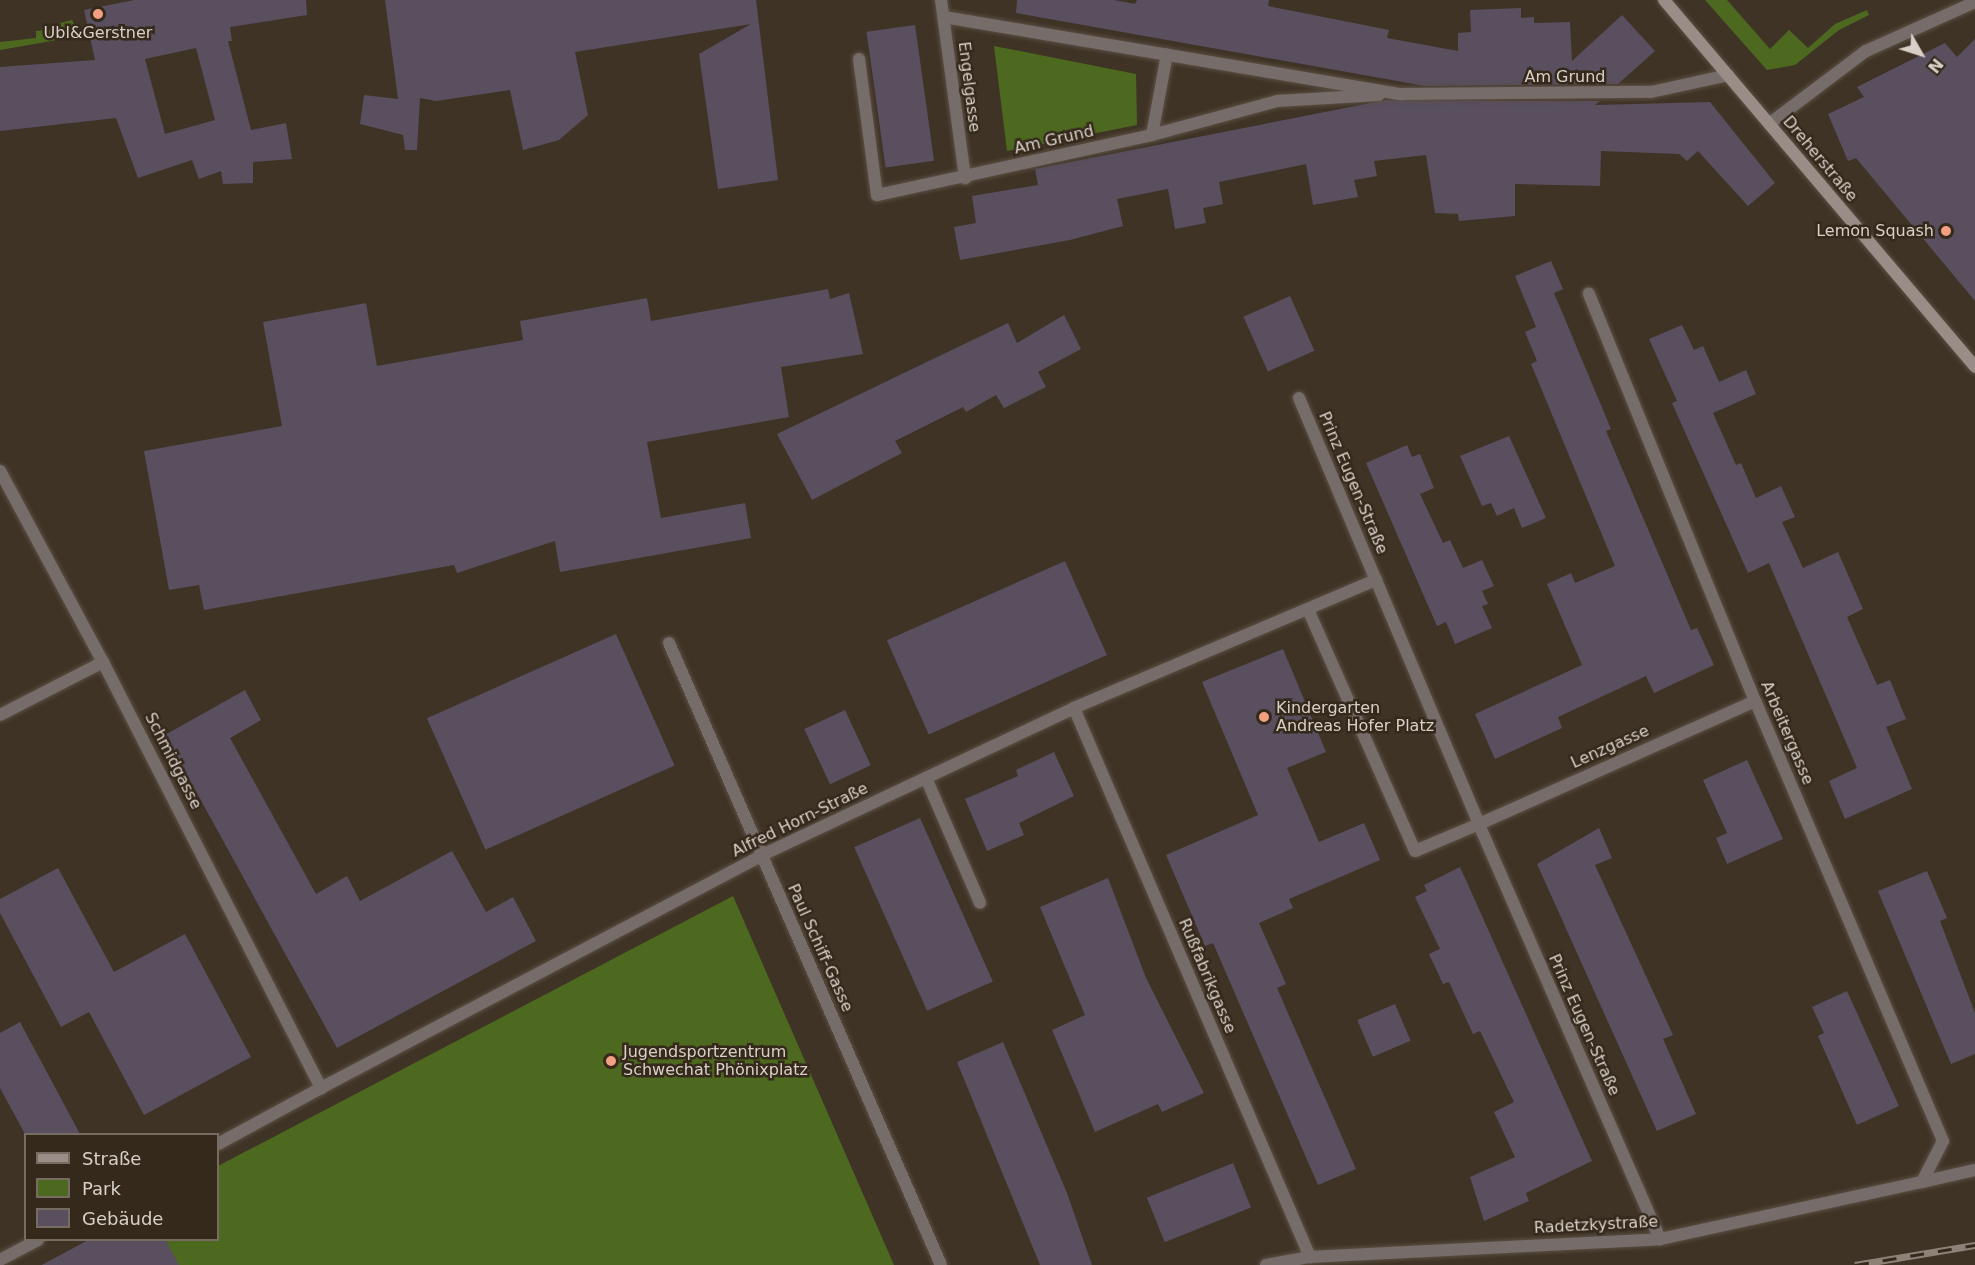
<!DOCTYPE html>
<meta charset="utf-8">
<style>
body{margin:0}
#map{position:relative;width:1975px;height:1265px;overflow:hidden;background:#3f3326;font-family:"DejaVu Sans",sans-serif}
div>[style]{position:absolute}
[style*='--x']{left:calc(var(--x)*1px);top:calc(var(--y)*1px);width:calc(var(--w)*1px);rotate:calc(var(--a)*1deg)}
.green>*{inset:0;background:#4d691f}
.building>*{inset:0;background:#594f5f;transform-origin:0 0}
.roads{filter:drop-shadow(0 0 2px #5b4f43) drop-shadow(0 0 2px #5b4f43)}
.lane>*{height:12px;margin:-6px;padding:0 6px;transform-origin:6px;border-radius:6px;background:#766d6a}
.street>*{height:12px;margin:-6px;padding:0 6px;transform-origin:6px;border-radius:6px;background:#766d6a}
.secondary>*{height:12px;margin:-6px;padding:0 6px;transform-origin:6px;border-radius:6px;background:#9a8c86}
.rail>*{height:7px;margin-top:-3.5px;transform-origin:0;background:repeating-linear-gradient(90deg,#35291c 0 14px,#8c8277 0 28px);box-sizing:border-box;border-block:2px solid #8c8277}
.dots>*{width:16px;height:16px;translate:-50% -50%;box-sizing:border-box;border:3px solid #35291c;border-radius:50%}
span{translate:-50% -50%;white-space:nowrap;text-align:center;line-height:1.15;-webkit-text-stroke:5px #35291c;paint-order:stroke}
.poi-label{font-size:16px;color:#d8d0c8}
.right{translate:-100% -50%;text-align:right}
.left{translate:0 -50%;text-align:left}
.street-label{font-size:16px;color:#d8d0c8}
.legend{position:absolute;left:24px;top:1133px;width:195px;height:108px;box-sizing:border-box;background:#35291c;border:2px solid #766c61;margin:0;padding:8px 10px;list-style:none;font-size:18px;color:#d8d0c8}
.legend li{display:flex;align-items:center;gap:12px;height:30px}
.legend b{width:30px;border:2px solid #766c61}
.north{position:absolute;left:1891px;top:24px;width:60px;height:60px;-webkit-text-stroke:4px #35291c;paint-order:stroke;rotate:129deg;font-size:16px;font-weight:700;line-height:24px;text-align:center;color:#d8d0c8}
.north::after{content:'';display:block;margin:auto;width:21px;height:27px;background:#d8d0c8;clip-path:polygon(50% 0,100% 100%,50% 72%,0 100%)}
</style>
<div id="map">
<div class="green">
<div style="clip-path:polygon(1705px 0,1727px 0,1770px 49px,1789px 30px,1808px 48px,1835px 24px,1867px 10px,1869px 15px,1839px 30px,1795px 65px,1767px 70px)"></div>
<div style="clip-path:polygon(72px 20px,80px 36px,0 50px,0 42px,36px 38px,36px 31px,55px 29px,60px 23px)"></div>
<div style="clip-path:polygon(994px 46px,1136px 74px,1137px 125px,1007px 151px)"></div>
<div style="clip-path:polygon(733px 896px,894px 1265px,42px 1265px,90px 1240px,218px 1240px,218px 1166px)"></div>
</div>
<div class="building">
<div style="clip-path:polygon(evenodd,134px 0,306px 0,307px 15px,230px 27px,232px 41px,228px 41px,251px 130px,286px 123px,292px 159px,253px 162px,253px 183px,223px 184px,221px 171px,199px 179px,192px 160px,138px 178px,116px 118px,0 131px,0 67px,95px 60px,84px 10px,134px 0,196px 48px,215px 120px,165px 134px,145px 59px,196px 48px)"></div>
<div style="clip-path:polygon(385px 0,756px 0,778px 180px,718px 189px,699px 54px,751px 24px,575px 52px,588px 115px,559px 140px,523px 150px,510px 90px,436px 101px,420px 98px,417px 150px,405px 150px,403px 135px,360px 124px,364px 95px,398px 99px)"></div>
<div style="clip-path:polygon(1017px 0,1114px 0,1135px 4px,1137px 0,1269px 0,1268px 6px,1389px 30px,1387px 38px,1458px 51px,1458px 33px,1471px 32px,1470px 10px,1521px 8px,1521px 18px,1534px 17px,1534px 23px,1570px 22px,1572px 61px,1622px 15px,1655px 51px,1618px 84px,1425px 86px,1016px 13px)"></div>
<div style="left:915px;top:25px;width:137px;height:49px;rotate:82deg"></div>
<div style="clip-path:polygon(1975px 39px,1975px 301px,1856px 158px,1848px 161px,1828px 114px,1864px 97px,1857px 87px,1945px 43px,1957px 57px)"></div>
<div style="clip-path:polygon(1386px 100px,1600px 101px,1595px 105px,1710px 102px,1775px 183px,1748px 206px,1698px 151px,1687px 161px,1679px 154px,1601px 151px,1600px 186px,1515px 184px,1515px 216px,1459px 221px,1458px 214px,1435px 213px,1426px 155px,1374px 161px,1377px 176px,1354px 180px,1358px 197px,1313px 205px,1306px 164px,1219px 182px,1223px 204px,1203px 208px,1206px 223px,1175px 229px,1168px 189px,1117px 199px,1123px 226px,1070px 240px,960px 260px,954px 227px,976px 223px,972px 196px,1038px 185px,1035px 169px)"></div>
<div style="clip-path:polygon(1551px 261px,1563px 289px,1554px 293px,1611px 429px,1606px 431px,1691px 630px,1697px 628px,1714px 665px,1654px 693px,1646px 676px,1558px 717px,1562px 728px,1495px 759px,1475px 714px,1582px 665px,1547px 584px,1571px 573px,1575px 583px,1615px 566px,1531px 364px,1537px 361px,1525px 332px,1536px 327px,1515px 276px)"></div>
<div style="clip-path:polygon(828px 289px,830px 299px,849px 293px,863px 354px,781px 367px,789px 417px,647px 442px,661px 518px,745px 503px,751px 538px,560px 572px,555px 541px,457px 573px,454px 565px,204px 610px,199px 585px,169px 590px,144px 451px,282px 426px,263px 322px,366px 303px,377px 366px,523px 340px,520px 321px,647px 298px,651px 321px)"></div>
<div style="left:1290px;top:296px;width:60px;height:51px;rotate:66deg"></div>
<div style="clip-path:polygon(1064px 315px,1081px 349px,1038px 372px,1046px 387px,1004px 408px,996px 395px,966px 412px,963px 407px,895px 441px,902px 453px,812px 500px,777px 434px,1008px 323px,1017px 343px)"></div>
<div style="clip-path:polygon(1682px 325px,1694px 350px,1703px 346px,1719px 382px,1746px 370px,1756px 394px,1713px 413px,1736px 465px,1741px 463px,1756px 498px,1781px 486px,1795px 517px,1782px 522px,1803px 568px,1838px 552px,1863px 609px,1847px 617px,1877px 685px,1890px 680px,1906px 719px,1886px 727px,1912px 789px,1845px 819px,1829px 781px,1857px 768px,1769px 563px,1748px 573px,1672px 403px,1677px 401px,1649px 339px)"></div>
<div style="clip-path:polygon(1509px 436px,1546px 518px,1522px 528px,1514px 508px,1497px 516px,1491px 503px,1482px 506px,1460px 456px)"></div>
<div style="clip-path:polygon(1407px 445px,1412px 457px,1420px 454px,1434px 488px,1420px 494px,1443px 543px,1450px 540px,1463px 568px,1482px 560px,1494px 586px,1482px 591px,1488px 604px,1482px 606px,1492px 628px,1455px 644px,1446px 622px,1437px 626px,1366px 463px)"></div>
<div style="left:1065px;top:561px;width:103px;height:195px;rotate:66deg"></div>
<div style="left:616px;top:634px;width:144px;height:207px;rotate:66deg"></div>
<div style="clip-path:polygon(1283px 649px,1326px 752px,1287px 768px,1319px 842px,1364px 823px,1380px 860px,1289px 899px,1293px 908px,1259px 923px,1286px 984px,1277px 988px,1356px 1169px,1318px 1185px,1213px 943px,1205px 946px,1166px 855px,1258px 815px,1202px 682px)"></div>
<div style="clip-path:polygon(245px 690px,261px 720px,230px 738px,316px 894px,347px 876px,360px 901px,452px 851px,486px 912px,513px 897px,536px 941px,337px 1048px,165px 735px)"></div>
<div style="left:845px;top:710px;width:61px;height:45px;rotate:65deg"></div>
<div style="clip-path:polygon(1054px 752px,1074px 796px,1019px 823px,1024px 835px,987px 851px,965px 799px,1018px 776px,1016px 770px)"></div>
<div style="clip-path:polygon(1747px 760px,1783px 839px,1727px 864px,1716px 838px,1727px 833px,1703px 780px)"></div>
<div style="left:920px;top:818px;width:179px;height:72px;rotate:66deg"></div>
<div style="clip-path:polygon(1599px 828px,1612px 858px,1595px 865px,1673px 1035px,1663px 1039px,1696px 1114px,1657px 1131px,1537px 864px)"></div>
<div style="clip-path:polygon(1460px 867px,1592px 1161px,1526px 1193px,1529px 1201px,1484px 1221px,1470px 1177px,1515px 1157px,1494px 1112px,1514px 1102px,1480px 1031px,1473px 1034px,1449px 982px,1443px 984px,1429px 954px,1440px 949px,1415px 897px,1427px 891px,1424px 885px)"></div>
<div style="clip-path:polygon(58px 868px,114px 972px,185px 934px,251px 1057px,144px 1115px,89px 1012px,61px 1027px,0 913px,0 899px)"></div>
<div style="clip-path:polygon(1927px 871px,1947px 918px,1940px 921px,1975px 1013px,1975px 1054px,1951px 1064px,1878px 891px)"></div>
<div style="clip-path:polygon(1108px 878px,1146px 978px,1204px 1093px,1162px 1112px,1158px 1104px,1095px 1132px,1052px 1030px,1085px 1015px,1040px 907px)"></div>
<div style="clip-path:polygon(1847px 991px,1899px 1106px,1857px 1125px,1818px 1036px,1824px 1033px,1812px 1007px)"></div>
<div style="left:1395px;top:1004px;width:40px;height:41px;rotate:67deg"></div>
<div style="clip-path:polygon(20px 1022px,80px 1134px,25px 1134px,0 1088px,0 1033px)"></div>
<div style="clip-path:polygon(1003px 1042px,1067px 1193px,1092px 1265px,1040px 1265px,957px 1062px)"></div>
<div style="left:1233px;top:1163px;width:48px;height:93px;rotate:68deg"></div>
<div style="clip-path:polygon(90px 1239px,165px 1239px,179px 1265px,42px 1265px)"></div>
</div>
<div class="roads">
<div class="lane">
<div style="--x:944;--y:17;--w:463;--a:9.6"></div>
<div style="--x:1401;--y:94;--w:250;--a:-0.5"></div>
<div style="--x:1651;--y:92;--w:79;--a:-12.4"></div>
<div style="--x:859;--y:59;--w:137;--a:82.5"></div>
<div style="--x:877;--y:195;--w:281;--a:-12.3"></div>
<div style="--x:1152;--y:135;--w:130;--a:-15.2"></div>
<div style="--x:1277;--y:101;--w:102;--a:-3.4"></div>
<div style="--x:1152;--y:135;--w:82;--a:-79.5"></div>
<div style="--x:926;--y:778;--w:136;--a:66.6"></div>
<div style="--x:1922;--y:1182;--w:54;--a:-12.8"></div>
</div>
<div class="street">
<div style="--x:941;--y:0;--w:180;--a:82.3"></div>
<div style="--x:1769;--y:124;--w:121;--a:-37"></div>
<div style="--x:1866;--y:51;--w:120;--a:-24.2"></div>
<div style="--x:1299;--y:398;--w:198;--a:67.1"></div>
<div style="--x:0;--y:471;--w:217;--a:61.7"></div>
<div style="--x:103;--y:662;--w:479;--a:62.9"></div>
<div style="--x:321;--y:1088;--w:499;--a:-27.8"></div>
<div style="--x:762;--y:855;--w:345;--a:-25.2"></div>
<div style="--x:1074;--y:708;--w:328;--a:-23"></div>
<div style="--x:1376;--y:580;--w:265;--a:67.1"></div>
<div style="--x:1479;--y:824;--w:69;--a:157.1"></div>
<div style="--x:1415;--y:851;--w:264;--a:-113.9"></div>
<div style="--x:669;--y:643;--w:679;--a:66.38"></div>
<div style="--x:1074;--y:708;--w:598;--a:66.74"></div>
<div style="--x:0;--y:715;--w:116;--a:-27.2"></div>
<div style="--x:218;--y:1144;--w:117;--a:-28.5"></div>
<div style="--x:1660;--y:1239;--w:453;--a:-113.6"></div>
<div style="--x:1479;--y:824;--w:302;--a:-24"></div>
<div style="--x:0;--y:1260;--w:43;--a:-27.8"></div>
<div style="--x:1266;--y:1265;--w:45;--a:-10.3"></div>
<div style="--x:1310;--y:1257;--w:350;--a:-2.9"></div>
<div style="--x:1660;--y:1239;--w:268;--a:-12.3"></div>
<div style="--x:1922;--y:1182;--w:46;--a:-62.9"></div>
<div style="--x:1943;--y:1141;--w:478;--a:-113.1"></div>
<div style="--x:1755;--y:701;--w:440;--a:-112.2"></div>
</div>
<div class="secondary">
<div style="--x:1664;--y:0;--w:481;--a:49.7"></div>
</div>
</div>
<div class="rail">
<div style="--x:1855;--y:1265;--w:122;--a:-9.5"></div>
</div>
<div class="dots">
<div style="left:98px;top:14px;background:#f39f82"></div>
<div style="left:1946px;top:231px;background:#f39f82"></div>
<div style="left:1264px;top:717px;background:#f39f82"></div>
<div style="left:611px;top:1061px;background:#f39f82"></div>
</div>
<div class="poi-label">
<span style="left:98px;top:33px">Ubl&amp;Gerstner</span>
<span class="right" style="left:1934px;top:231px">Lemon Squash</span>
<span class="left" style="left:1276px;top:717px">Kindergarten<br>Andreas Hofer Platz</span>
<span class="left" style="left:623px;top:1061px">Jugendsportzentrum<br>Schwechat Phönixplatz</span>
</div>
<div class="street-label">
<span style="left:1565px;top:77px">Am Grund</span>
<span style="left:969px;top:87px;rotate:83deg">Engelgasse</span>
<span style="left:1054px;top:140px;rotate:-13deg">Am Grund</span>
<span style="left:1820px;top:159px;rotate:50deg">Dreherstraße</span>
<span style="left:1353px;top:483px;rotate:67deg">Prinz Eugen-Straße</span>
<span style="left:1787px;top:733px;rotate:67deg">Arbeitergasse</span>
<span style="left:1610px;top:747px;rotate:-24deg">Lenzgasse</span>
<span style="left:173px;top:761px;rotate:63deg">Schmidgasse</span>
<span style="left:800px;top:820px;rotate:-26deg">Alfred Horn-Straße</span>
<span style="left:820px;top:948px;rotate:66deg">Paul Schiff-Gasse</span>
<span style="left:1207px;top:976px;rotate:67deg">Rußfabrikgasse</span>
<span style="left:1584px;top:1025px;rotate:66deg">Prinz Eugen-Straße</span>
<span style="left:1596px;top:1225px;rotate:-3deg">Radetzkystraße</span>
</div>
<ul class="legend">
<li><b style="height:8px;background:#9a8c86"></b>Straße</li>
<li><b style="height:16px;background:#4d691f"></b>Park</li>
<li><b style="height:16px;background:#594f5f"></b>Gebäude</li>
</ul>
<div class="north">N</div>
</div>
